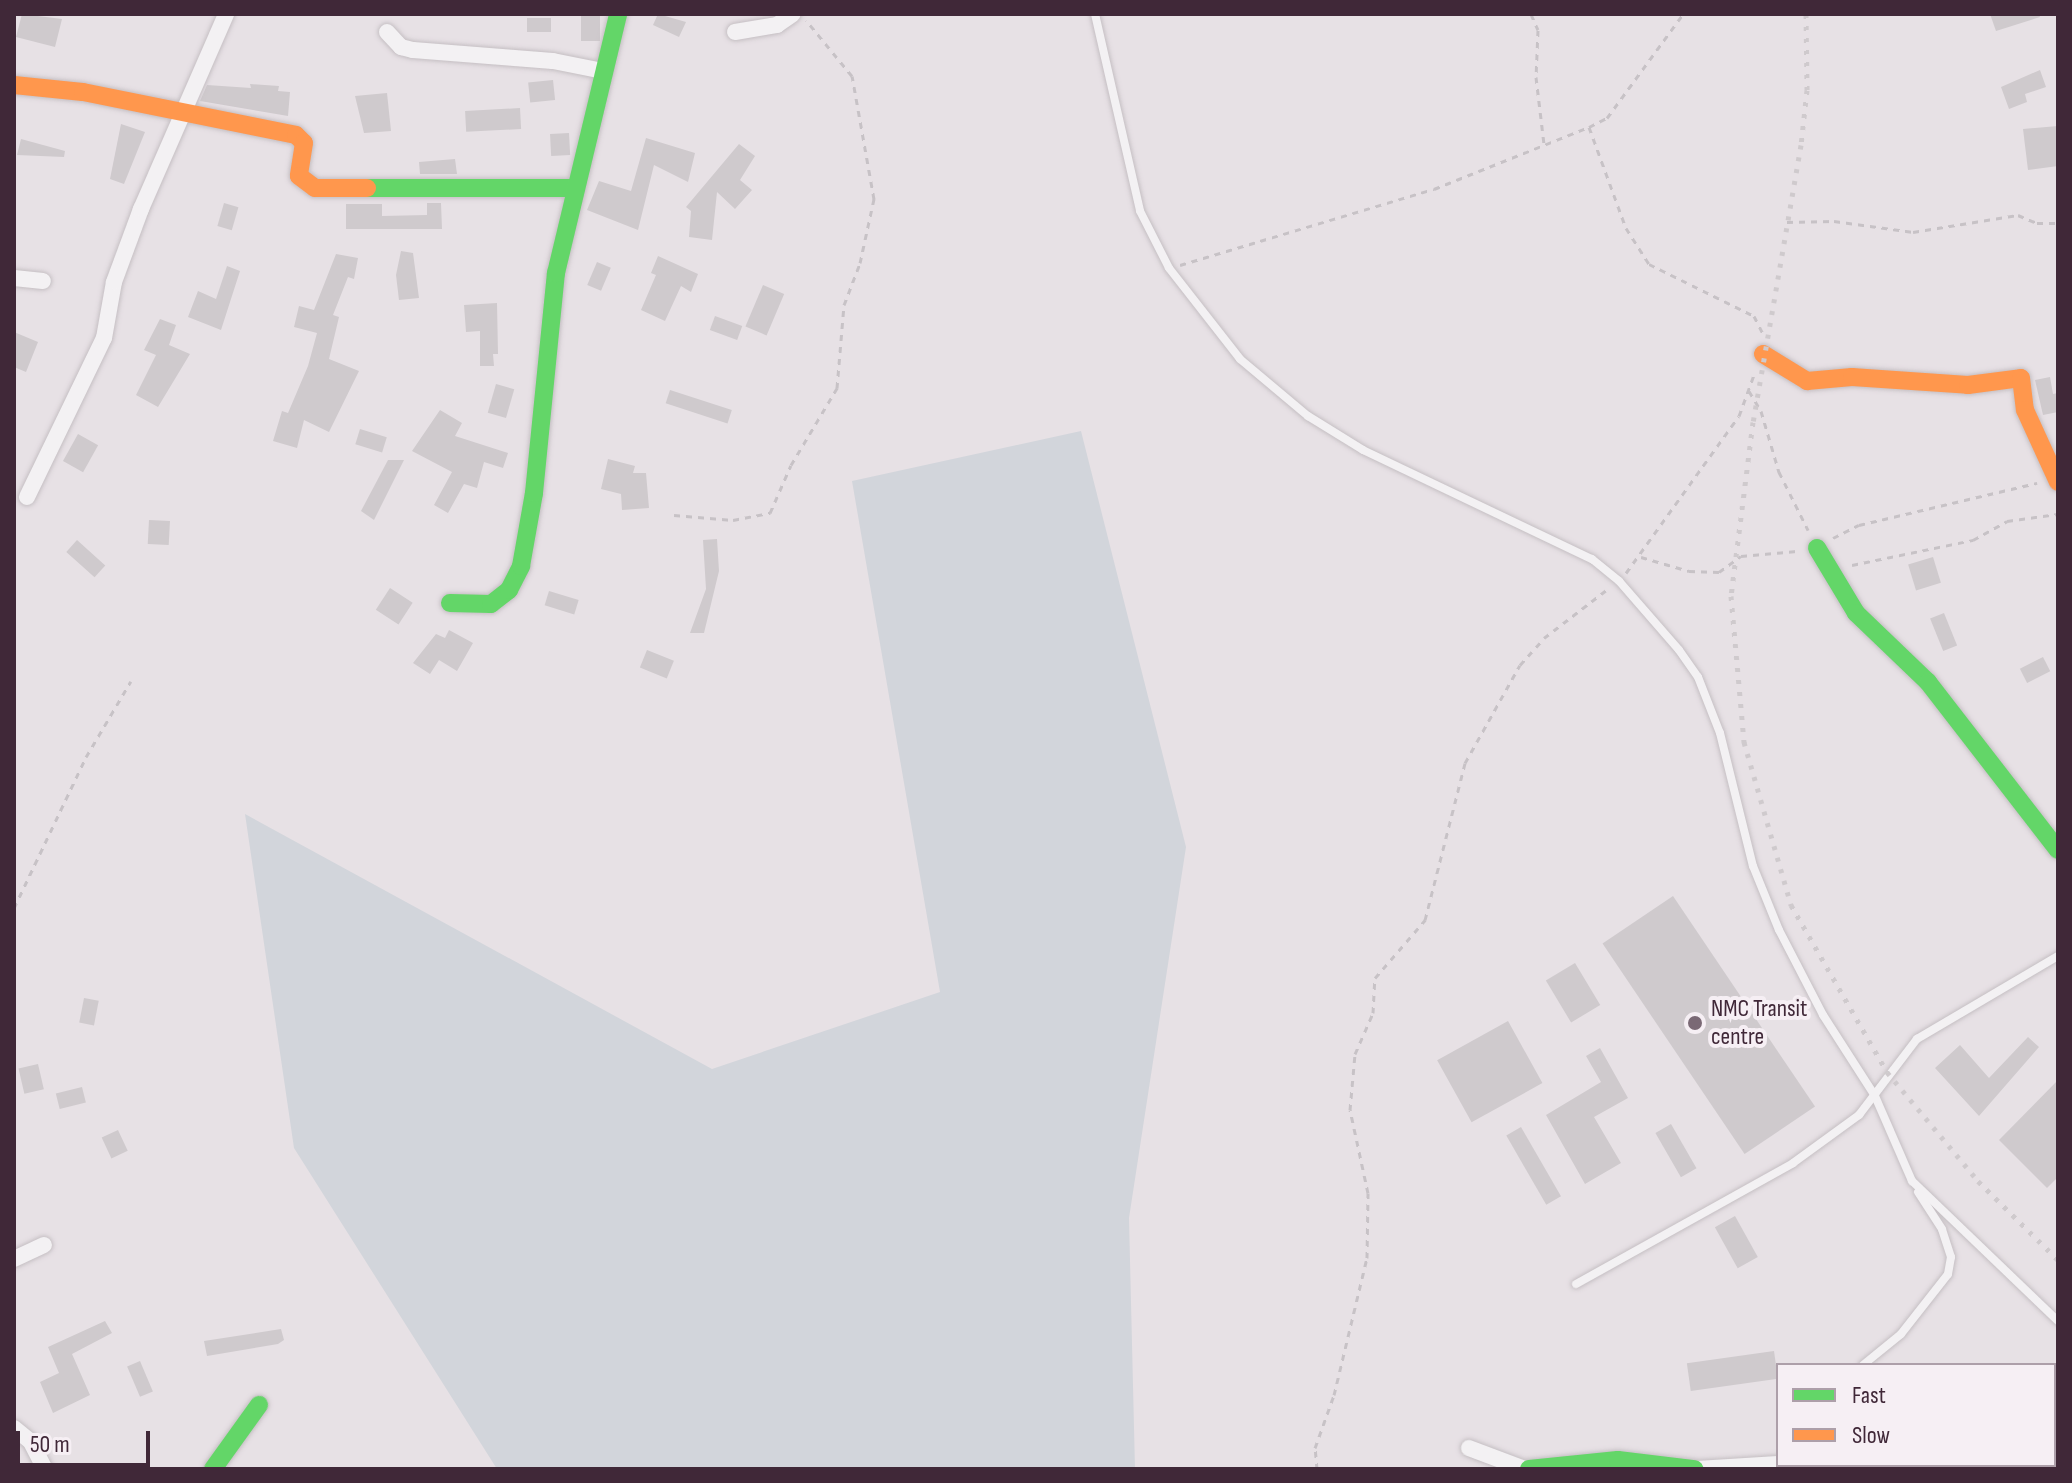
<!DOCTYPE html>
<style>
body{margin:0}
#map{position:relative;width:2072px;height:1483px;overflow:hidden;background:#e7e1e5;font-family:"Sofia Sans Condensed",sans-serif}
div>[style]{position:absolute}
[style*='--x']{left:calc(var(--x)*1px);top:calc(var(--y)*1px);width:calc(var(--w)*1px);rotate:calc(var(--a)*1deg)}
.green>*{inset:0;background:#d2d5db}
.building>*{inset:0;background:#cfcacd;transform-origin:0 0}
.path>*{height:3px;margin-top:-1.5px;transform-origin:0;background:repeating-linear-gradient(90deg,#c7c2c6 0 6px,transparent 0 12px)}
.roads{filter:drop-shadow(0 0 2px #c5bfc3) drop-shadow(0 0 2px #c5bfc3)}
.lane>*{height:8px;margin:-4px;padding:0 4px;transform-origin:4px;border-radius:4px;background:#f3f1f3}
.street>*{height:16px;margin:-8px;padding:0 8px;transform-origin:8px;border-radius:8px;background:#f3f1f3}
.fast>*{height:18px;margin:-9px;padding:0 9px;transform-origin:9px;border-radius:9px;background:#63d668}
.slow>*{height:18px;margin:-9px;padding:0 9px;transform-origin:9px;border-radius:9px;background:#ff974d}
.rail>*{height:5px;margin-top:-2.5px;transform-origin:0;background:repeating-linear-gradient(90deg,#cfcacd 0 4px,transparent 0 12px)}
.dots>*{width:22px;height:22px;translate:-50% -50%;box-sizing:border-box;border:4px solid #f6eff4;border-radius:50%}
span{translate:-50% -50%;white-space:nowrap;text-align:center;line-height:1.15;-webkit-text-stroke:8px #f6eff4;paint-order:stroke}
.poi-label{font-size:24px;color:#402838}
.left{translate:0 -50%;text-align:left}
.frame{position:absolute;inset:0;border:16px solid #402838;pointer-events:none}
.legend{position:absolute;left:1776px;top:1363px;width:280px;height:104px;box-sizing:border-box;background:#f6eff4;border:2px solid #ad9fa9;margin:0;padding:10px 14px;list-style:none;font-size:24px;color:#402838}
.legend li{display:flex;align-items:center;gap:16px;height:40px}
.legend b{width:40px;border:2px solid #ad9fa9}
.scale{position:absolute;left:16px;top:1431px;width:134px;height:36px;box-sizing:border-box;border:4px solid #402838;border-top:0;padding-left:10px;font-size:24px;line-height:28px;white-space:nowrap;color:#402838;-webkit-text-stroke:6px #f6eff4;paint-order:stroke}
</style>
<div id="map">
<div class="green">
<div style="clip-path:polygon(1081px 431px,1186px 847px,1129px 1218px,1135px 1469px,497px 1469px,294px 1148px,245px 814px,712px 1069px,940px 992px,852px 481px)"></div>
</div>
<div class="building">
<div style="clip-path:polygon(22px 14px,62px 19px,55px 47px,16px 37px)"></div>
<div style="left:581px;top:14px;width:19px;height:27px"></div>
<div style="clip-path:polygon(658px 14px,686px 22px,679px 37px,653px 25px)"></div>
<div style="clip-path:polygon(1990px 14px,2039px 14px,2040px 17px,1996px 31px)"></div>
<div style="left:527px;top:18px;width:24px;height:14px"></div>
<div style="clip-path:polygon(2040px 70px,2046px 87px,2025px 94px,2027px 102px,2009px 109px,2001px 87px)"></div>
<div style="left:553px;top:80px;width:20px;height:25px;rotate:84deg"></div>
<div style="clip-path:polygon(250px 84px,279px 86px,278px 91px,290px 92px,288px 116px,200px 101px,207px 85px,251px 88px)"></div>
<div style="clip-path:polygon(387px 93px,391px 131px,364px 133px,355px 96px)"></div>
<div style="left:520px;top:108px;width:21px;height:55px;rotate:87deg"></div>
<div style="clip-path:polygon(121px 124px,145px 132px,124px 184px,110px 179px)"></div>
<div style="clip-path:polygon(2058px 126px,2058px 166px,2028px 170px,2023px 129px)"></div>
<div style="left:569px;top:133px;width:22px;height:19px;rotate:87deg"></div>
<div style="clip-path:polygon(646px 138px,695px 153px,688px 182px,654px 165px,638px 230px,587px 210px,599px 181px,631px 191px)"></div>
<div style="clip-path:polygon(21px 139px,65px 151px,64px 157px,17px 155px)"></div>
<div style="clip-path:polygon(739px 144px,755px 156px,740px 180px,752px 190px,735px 209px,717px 192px,712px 240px,689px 237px,691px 211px,686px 207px)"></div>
<div style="clip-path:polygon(455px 159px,457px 174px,420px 174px,419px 162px)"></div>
<div style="left:224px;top:203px;width:15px;height:24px;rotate:16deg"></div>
<div style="clip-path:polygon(427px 203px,441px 203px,442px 229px,346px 229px,346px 204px,382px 204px,382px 216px,427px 215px)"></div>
<div style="clip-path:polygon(401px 251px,413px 253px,419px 298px,399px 300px,396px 275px)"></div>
<div style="clip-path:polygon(336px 254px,358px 258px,354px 279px,348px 277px,333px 315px,339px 317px,329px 359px,359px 371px,329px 432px,304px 420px,297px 448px,273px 441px,282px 411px,288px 413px,308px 366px,317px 333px,294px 327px,299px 306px,314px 310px)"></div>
<div style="clip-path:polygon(658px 256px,698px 274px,691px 292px,681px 286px,665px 321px,641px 310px,656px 275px,651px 273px)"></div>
<div style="left:597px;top:262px;width:15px;height:25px;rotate:23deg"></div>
<div style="clip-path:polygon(227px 266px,240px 271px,221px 330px,188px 317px,198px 291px,216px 299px)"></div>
<div style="left:763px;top:285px;width:23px;height:45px;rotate:23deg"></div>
<div style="clip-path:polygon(497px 303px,498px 354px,493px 354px,494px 366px,480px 366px,480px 331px,466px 332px,464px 305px)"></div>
<div style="left:715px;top:316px;width:29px;height:15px;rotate:20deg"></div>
<div style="clip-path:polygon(160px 319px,176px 325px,169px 345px,190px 354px,158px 407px,136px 395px,156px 355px,144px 350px)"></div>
<div style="clip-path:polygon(14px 332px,38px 342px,26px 372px,14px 367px)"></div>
<div style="clip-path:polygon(2050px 377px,2053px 394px,2058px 393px,2058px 412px,2043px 415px,2035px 380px)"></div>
<div style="left:496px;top:384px;width:19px;height:30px;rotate:16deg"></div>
<div style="left:670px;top:390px;width:65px;height:14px;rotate:18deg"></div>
<div style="clip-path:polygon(440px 410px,462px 423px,455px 436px,508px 453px,503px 468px,484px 462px,477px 488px,464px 484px,448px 513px,434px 505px,452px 472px,412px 451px)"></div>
<div style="left:360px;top:429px;width:28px;height:16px;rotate:17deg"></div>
<div style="left:78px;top:434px;width:23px;height:31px;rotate:29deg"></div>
<div style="clip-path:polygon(608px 459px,635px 466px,633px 473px,646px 473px,649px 508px,622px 510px,621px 494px,601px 489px)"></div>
<div style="clip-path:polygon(388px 460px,404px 460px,374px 520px,361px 511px)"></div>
<div style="left:149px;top:520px;width:21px;height:24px;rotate:3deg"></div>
<div style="clip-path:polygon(717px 539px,719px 571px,704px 633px,690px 633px,706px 589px,703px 540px)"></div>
<div style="left:77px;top:540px;width:38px;height:16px;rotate:42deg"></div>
<div style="left:1933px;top:557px;width:27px;height:26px;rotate:73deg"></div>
<div style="left:390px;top:588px;width:27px;height:26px;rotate:33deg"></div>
<div style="left:549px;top:591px;width:31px;height:15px;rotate:17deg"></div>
<div style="left:1944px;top:613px;width:35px;height:15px;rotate:68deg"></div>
<div style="clip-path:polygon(449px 630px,473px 643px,457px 671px,439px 660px,430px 674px,413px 663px,436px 634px,445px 638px)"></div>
<div style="left:647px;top:650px;width:29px;height:19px;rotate:22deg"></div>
<div style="left:2043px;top:657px;width:16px;height:26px;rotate:63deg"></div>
<div style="left:1673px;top:896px;width:254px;height:85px;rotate:56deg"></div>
<div style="left:1575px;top:963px;width:49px;height:34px;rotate:59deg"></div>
<div style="left:84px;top:998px;width:15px;height:25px;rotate:11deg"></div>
<div style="left:1508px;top:1021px;width:71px;height:81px;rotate:61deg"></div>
<div style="clip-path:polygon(2028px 1037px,2039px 1047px,1979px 1116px,1935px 1068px,1960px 1045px,1989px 1078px)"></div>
<div style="clip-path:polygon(1600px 1048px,1628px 1098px,1594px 1117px,1621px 1163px,1585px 1184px,1546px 1115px,1601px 1082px,1586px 1056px)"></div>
<div style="left:38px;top:1064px;width:26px;height:20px;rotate:77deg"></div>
<div style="clip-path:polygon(2058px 1080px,2058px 1177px,2047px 1188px,1999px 1140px)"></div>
<div style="left:82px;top:1087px;width:16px;height:27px;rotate:76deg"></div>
<div style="left:1671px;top:1124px;width:51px;height:18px;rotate:60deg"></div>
<div style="left:1521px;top:1127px;width:80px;height:17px;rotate:60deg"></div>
<div style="left:118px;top:1130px;width:23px;height:18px;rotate:65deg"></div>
<div style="left:1735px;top:1216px;width:47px;height:23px;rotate:61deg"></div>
<div style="clip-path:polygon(105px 1321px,112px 1333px,72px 1354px,90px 1395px,53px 1413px,40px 1382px,59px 1373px,48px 1347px)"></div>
<div style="clip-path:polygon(281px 1329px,284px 1340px,278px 1344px,207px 1356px,204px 1341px)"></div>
<div style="left:1774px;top:1351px;width:28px;height:88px;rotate:82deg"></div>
<div style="left:140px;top:1361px;width:33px;height:14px;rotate:67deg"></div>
</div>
<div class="path">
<div style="--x:1531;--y:14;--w:17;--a:66"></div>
<div style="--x:1538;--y:30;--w:47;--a:92.4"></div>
<div style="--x:1536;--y:77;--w:67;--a:83.2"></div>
<div style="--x:1589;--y:127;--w:108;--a:69.9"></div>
<div style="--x:1626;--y:228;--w:43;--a:57.4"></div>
<div style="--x:1649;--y:264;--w:117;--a:26.3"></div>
<div style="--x:1754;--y:316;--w:20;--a:63"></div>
<div style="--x:1787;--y:222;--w:47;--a:-1.2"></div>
<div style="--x:1834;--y:221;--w:80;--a:7.9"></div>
<div style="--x:1913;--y:232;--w:106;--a:-9.2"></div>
<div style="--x:2018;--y:215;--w:21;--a:23"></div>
<div style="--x:2037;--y:223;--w:21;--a:0"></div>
<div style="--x:1180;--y:265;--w:265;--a:-16.7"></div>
<div style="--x:1434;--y:189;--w:167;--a:-21.8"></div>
<div style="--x:1589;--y:127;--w:20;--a:-27"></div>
<div style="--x:1607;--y:118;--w:129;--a:-53.8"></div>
<div style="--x:1749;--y:391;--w:23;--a:59"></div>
<div style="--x:1761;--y:411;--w:64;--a:73.6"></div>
<div style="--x:1779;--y:472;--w:65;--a:63.4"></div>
<div style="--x:674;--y:515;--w:59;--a:4.8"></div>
<div style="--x:733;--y:520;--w:38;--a:-11"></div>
<div style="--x:770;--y:513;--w:52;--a:-66.4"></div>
<div style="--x:791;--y:465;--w:90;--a:-59.1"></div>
<div style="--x:837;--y:388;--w:83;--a:-85.2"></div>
<div style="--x:844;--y:305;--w:45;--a:-69.1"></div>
<div style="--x:860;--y:263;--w:66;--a:-77.7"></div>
<div style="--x:874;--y:199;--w:125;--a:-100.1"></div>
<div style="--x:852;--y:76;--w:72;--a:-129.4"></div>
<div style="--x:1833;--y:538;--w:29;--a:-27"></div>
<div style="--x:1859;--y:525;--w:183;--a:-13.3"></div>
<div style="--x:1641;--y:557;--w:50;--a:16.3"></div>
<div style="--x:1689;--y:571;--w:30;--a:2"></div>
<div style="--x:1719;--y:572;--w:27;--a:-36"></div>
<div style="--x:1741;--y:556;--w:56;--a:-5.1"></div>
<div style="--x:1852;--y:565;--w:124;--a:-11.7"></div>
<div style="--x:1973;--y:540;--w:39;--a:-29"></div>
<div style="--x:2007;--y:521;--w:51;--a:-7.8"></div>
<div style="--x:1626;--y:573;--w:193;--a:-54.3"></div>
<div style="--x:1739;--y:416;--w:47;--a:-70"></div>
<div style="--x:14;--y:908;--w:167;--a:-64.5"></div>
<div style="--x:86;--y:757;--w:88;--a:-59.4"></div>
<div style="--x:1317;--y:1469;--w:21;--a:-95"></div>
<div style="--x:1315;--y:1448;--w:56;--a:-70.3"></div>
<div style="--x:1334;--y:1395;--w:141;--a:-76.5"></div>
<div style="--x:1367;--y:1258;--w:65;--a:-89.1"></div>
<div style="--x:1368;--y:1193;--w:85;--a:-102.2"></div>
<div style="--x:1350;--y:1110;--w:56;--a:-84.9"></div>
<div style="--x:1355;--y:1054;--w:45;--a:-66.3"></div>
<div style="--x:1373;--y:1013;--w:35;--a:-87"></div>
<div style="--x:1375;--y:978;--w:77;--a:-49.2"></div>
<div style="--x:1425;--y:920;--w:162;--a:-75.7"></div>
<div style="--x:1465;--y:763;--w:112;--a:-60.7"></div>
<div style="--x:1520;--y:665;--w:36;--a:-48"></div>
<div style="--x:1544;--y:638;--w:82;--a:-37.6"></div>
<div style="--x:1924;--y:1469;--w:6;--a:-39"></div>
</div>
<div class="roads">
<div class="lane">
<div style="--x:1095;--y:14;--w:202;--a:77.1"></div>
<div style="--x:1140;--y:211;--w:64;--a:63"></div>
<div style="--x:1169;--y:268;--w:115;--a:52"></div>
<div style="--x:1240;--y:359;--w:89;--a:40"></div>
<div style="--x:1308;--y:416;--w:65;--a:31.7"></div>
<div style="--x:1363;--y:450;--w:254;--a:25.5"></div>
<div style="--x:1592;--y:559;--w:35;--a:39"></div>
<div style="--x:1619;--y:581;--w:91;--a:49"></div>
<div style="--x:1679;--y:650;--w:33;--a:55"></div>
<div style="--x:1698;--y:677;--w:60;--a:68.6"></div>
<div style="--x:1720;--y:733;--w:137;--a:76.1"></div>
<div style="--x:1753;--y:866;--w:69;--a:67.9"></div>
<div style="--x:1779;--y:930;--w:96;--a:62.6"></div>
<div style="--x:1823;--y:1015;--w:96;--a:57.3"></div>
<div style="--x:1875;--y:1096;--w:93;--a:66.5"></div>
<div style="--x:1912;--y:1181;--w:202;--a:43.8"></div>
<div style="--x:1576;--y:1284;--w:248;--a:-29.1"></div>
<div style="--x:1793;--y:1163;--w:82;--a:-36"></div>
<div style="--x:1859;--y:1115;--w:96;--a:-52.7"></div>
<div style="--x:1917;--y:1039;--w:164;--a:-30.5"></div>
<div style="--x:1863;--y:1365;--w:49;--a:-39.2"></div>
<div style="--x:1901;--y:1334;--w:76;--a:-51.9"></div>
<div style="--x:1948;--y:1274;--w:17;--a:-80"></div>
<div style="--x:1951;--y:1257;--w:29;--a:-108"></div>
<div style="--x:1942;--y:1229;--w:44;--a:-123"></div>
</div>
<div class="street">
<div style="--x:387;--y:32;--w:21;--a:47"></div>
<div style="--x:401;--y:47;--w:12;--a:14"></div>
<div style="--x:413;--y:50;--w:140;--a:4.5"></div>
<div style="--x:553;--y:61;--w:51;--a:11.3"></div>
<div style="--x:735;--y:32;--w:43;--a:-9.5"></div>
<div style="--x:777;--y:25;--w:19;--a:-35"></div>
<div style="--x:14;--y:278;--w:29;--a:6"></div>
<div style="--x:27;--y:497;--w:177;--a:-64.2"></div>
<div style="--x:104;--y:338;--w:57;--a:-79.9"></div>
<div style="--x:114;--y:282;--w:78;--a:-69.7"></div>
<div style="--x:141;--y:209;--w:213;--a:-66.4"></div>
<div style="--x:14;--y:1259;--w:33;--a:-25"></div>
<div style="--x:14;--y:1428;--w:22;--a:39"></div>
<div style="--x:31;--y:1442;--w:30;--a:63"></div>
<div style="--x:1469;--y:1448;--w:60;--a:20.6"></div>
<div style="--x:2054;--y:1455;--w:4;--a:0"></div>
<div style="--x:1697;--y:1469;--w:81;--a:-3.5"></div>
</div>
<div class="fast">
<div style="--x:367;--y:188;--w:209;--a:0"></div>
<div style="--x:1817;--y:548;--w:76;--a:59"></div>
<div style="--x:1856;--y:613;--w:100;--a:43.8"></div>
<div style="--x:1928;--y:682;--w:212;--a:52.3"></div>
<div style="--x:450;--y:603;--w:41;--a:1.4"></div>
<div style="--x:491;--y:604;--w:23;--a:-38"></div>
<div style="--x:509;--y:590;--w:27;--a:-63"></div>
<div style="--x:521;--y:566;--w:74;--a:-79.9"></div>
<div style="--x:534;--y:493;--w:221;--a:-84.3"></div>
<div style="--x:556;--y:273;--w:266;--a:-76.5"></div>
<div style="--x:213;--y:1469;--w:79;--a:-54.3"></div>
<div style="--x:1529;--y:1469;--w:89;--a:-5.8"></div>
<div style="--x:1618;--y:1460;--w:77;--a:6.8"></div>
</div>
<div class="slow">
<div style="--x:14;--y:85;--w:69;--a:5.8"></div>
<div style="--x:83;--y:92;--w:217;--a:11.4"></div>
<div style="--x:296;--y:135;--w:11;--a:45"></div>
<div style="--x:304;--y:143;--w:33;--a:99"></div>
<div style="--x:299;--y:176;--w:20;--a:37"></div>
<div style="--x:315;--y:188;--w:52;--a:0"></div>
<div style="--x:1763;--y:354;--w:52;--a:31.5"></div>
<div style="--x:1807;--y:381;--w:45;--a:-5.1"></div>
<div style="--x:1852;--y:377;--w:116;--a:3.9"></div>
<div style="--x:1968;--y:385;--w:53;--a:-7.5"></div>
<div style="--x:2021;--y:378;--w:32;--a:83"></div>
<div style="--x:2025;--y:410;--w:79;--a:65.4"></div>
</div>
</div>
<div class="rail">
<div style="--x:1806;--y:14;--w:76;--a:89.2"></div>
<div style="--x:1807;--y:90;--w:55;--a:96.2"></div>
<div style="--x:1801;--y:145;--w:281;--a:99.8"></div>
<div style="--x:1753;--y:422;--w:175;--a:97.2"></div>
<div style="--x:1731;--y:596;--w:147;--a:84.9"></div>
<div style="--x:1744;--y:742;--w:170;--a:73.9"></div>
<div style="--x:1791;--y:905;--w:193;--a:60.1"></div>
<div style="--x:1887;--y:1072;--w:142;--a:50.1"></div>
<div style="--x:1978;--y:1181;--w:112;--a:44.6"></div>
</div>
<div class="dots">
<div style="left:1695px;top:1023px;background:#7a6975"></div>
</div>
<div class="poi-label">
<span class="left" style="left:1711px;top:1023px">NMC Transit<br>centre</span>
</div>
<div class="frame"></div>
<ul class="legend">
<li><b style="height:10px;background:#63d668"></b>Fast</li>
<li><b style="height:10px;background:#ff974d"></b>Slow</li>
</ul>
<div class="scale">50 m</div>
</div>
